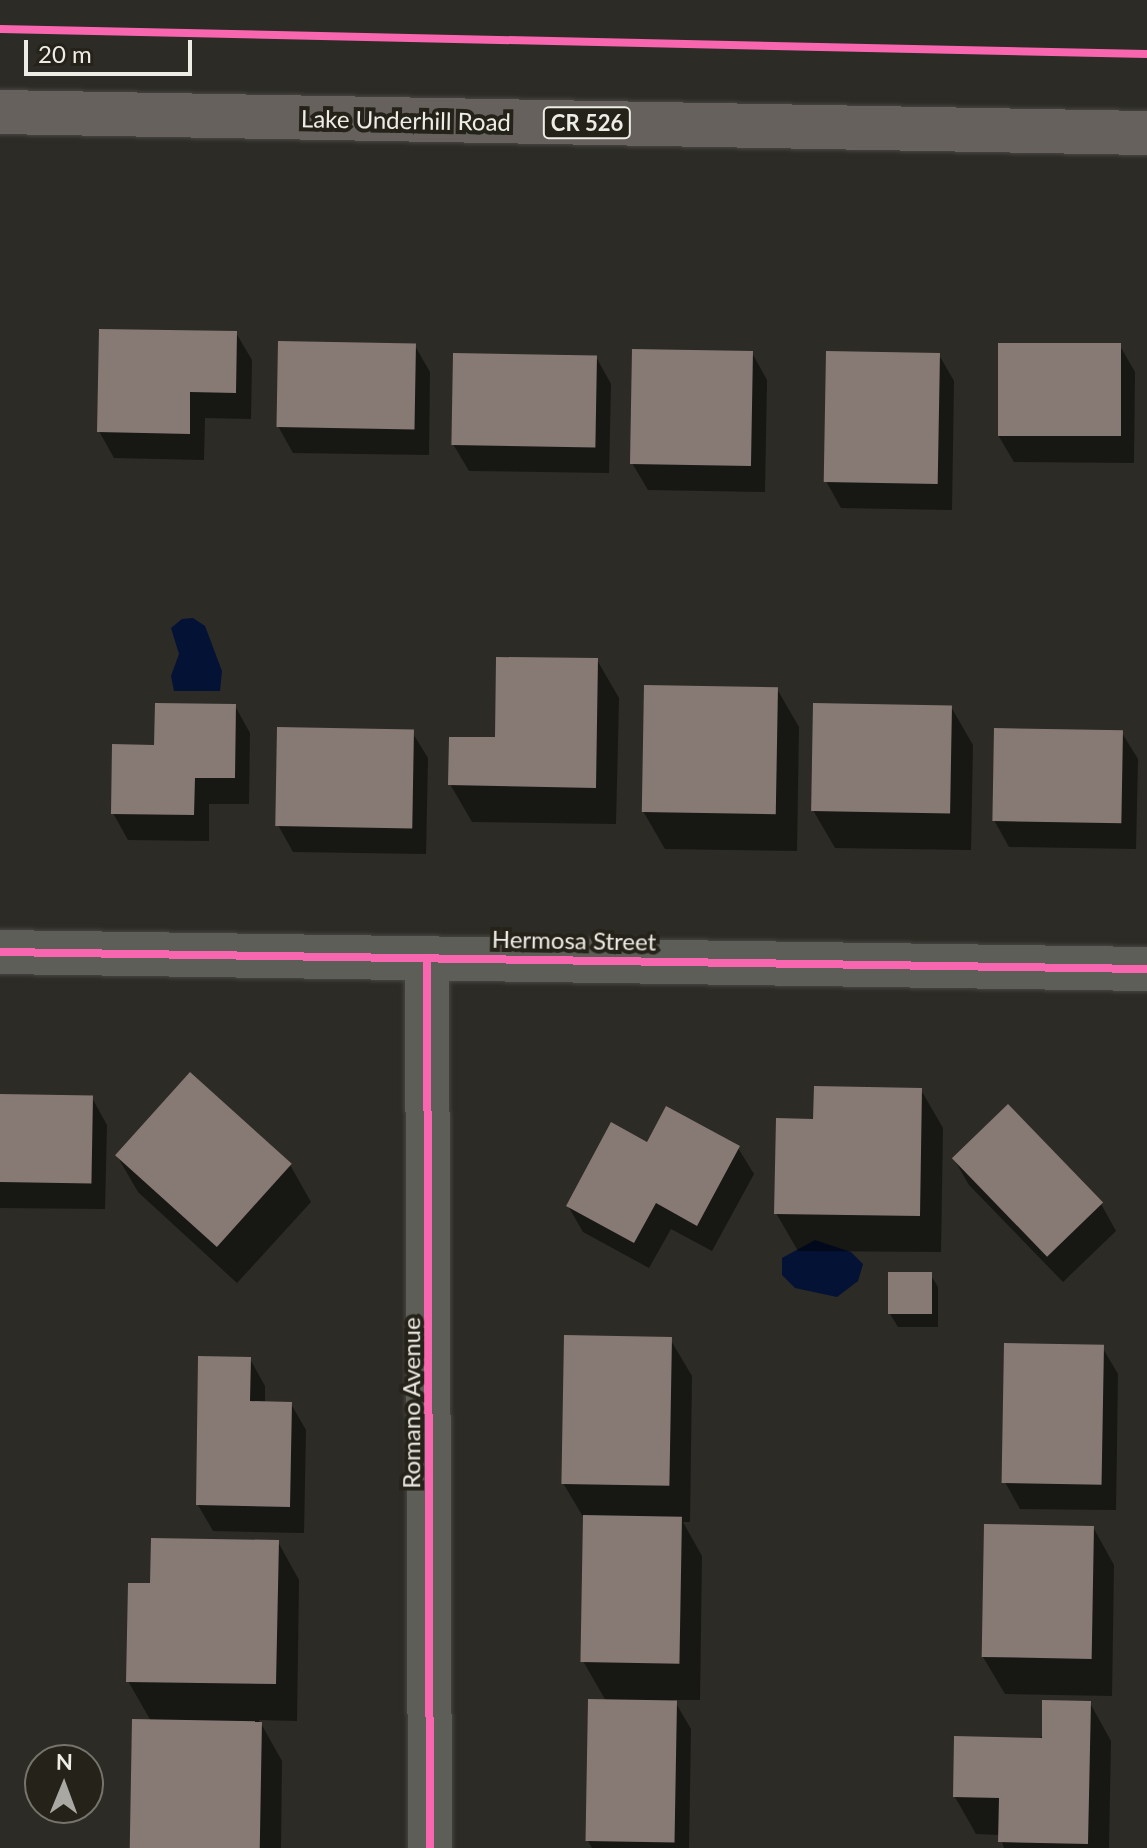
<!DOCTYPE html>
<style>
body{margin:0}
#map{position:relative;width:1147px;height:1848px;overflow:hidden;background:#2c2b25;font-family:Lato,sans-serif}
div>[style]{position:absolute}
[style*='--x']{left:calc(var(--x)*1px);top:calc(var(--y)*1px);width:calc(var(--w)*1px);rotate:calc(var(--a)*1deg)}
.water>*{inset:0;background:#041236}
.shadow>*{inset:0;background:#0007}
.building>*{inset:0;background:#877974;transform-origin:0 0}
.roads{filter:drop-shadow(0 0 2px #474642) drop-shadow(0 0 2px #474642)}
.street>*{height:44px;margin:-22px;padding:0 22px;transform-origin:22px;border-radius:22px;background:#5e5e58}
.primary>*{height:44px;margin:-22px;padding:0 22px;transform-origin:22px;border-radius:22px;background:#66615d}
.cycleway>*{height:8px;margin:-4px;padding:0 4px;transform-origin:4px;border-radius:4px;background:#f766af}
span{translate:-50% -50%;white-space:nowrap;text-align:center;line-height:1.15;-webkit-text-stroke:8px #252319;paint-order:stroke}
.shield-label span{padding:2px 6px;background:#252319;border:2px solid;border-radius:6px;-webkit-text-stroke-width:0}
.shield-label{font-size:22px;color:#edece5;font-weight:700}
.street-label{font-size:24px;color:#edece5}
.north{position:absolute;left:24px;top:1744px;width:80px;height:80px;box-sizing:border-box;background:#252319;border:2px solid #75736b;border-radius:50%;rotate:1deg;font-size:22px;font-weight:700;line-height:32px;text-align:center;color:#edece5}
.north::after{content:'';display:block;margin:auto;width:28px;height:36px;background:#a9a8a2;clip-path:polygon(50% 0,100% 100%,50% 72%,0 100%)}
.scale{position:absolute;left:24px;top:40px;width:168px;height:36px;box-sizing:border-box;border:4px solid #edece5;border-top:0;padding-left:10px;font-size:24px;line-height:28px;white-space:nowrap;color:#edece5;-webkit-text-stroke:6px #252319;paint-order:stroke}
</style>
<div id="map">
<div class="water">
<div style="clip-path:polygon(182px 619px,193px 618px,205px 626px,222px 671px,220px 691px,174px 691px,171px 676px,179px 654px,171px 628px)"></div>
<div style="clip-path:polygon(815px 1240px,851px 1252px,863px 1264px,858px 1281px,837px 1297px,795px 1288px,782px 1275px,782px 1258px)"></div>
</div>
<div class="shadow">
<div style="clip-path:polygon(236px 333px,252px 360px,251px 419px,205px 418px,204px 460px,114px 458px,99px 431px)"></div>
<div style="clip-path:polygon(415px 346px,430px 372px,429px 455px,293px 453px,278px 426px)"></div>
<div style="clip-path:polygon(1120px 346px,1135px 372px,1134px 463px,1014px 462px,998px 435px)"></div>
<div style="clip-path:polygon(752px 353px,767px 380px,765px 492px,648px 490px,632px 463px)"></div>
<div style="clip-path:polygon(939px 355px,954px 381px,952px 510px,841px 508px,826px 481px)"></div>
<div style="clip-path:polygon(596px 357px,611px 384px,609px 473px,469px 471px,453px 444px)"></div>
<div style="clip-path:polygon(597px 660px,619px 698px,616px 824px,472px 822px,450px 784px,497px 740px)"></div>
<div style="clip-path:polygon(777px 689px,799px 727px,797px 851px,665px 849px,643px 811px)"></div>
<div style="clip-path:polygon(235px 706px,250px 733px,249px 804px,209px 804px,209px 841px,128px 840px,113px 813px)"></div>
<div style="clip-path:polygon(951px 707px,973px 745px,971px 850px,835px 848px,813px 810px)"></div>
<div style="clip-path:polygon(412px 732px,428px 758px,426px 854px,293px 852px,278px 825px)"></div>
<div style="clip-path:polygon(1122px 733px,1138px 759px,1136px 849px,1009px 847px,994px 820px)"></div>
<div style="clip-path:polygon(921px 1090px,943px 1128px,941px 1252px,798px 1251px,776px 1213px,815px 1121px)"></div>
<div style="clip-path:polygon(0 1096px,92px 1098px,107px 1125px,105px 1209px,0 1208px)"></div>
<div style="clip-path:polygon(648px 1145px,738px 1148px,754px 1174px,712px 1251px,671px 1229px,649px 1268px,583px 1232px,568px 1206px)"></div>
<div style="clip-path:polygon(116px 1154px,290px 1165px,311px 1202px,237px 1283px,138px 1192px)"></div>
<div style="clip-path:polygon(954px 1159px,1101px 1204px,1116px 1231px,1063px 1282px,969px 1185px)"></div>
<div style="clip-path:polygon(930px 1274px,938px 1287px,938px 1327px,898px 1327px,890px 1314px)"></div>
<div style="clip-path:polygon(670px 1339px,692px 1376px,690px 1522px,683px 1522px,702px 1556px,700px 1700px,674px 1700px,691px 1729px,689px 1848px,592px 1848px,588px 1841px,606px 1701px,583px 1661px,585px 1520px,563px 1483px)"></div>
<div style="clip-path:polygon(1102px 1347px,1118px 1374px,1116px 1510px,1020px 1509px,1005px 1482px)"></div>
<div style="clip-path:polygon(250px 1359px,265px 1386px,265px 1403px,291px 1404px,306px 1430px,304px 1533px,213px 1531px,198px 1505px)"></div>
<div style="clip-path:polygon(1093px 1527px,1114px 1565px,1112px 1696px,1005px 1694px,983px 1657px)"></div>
<div style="clip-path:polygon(278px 1542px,299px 1580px,297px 1721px,259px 1720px,282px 1761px,281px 1848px,132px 1848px,151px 1721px,128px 1681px,152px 1585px)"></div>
<div style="clip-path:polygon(1090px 1703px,1111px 1741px,1109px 1848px,1004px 1848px,1000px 1835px,976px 1834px,955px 1797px)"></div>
</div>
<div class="building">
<div style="clip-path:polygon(99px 329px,237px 331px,236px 393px,190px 392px,190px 434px,97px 432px)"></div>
<div style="left:278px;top:341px;width:138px;height:86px;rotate:1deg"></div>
<div style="left:998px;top:343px;width:123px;height:93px"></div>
<div style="left:632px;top:349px;width:121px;height:115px;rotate:1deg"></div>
<div style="left:826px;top:351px;width:114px;height:131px;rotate:1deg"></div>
<div style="left:453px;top:353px;width:144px;height:92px;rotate:1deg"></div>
<div style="clip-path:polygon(496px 657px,598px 658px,596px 788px,448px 785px,449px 737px,495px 737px)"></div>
<div style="left:644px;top:685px;width:134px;height:127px;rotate:1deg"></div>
<div style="clip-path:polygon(155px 703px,236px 704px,235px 778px,195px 778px,194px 815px,111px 814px,112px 744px,154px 745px)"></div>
<div style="left:813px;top:703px;width:139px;height:108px;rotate:1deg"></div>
<div style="left:277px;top:727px;width:137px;height:99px;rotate:1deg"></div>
<div style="left:994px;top:728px;width:129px;height:93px;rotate:1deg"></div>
<div style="left:190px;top:1072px;width:137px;height:112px;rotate:42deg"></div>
<div style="clip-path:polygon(814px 1086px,922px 1088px,920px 1216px,774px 1214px,776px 1118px,813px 1119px)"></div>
<div style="left:0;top:1094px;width:93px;height:88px;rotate:1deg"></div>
<div style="left:1008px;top:1104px;width:137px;height:78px;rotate:46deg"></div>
<div style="clip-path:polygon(666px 1106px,740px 1146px,697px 1226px,656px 1203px,634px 1243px,566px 1206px,611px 1122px,647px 1142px)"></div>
<div style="left:932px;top:1272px;width:42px;height:44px;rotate:90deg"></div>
<div style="left:564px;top:1335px;width:108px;height:149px;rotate:1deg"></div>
<div style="left:1004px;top:1343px;width:100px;height:140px;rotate:1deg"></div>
<div style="clip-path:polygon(198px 1356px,251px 1357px,250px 1401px,292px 1402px,290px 1507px,196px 1505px)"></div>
<div style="left:583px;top:1515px;width:99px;height:147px;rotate:1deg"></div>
<div style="left:984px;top:1524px;width:110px;height:133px;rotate:1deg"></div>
<div style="clip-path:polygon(151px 1538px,279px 1540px,276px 1684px,126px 1682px,128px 1583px,150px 1583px)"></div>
<div style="left:588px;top:1699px;width:89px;height:142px;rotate:1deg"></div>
<div style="clip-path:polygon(1042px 1700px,1091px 1701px,1088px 1844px,998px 1842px,999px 1798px,953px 1797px,954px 1736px,1042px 1738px)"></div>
<div style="left:132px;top:1719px;width:130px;height:129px;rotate:1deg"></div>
</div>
<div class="roads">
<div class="street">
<div style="--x:0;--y:952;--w:1147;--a:0.85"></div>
<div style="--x:427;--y:958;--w:890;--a:89.81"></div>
</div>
<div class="primary">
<div style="--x:0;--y:112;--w:1147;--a:1.05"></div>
</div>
</div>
<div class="cycleway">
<div style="--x:0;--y:29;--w:1147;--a:1.25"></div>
<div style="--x:0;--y:952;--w:1147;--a:0.85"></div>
<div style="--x:427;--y:958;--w:890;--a:89.81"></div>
</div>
<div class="shield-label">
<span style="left:587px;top:123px">CR 526</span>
</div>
<div class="street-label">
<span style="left:406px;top:120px;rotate:1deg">Lake Underhill Road</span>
<span style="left:574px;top:940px;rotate:1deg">Hermosa Street</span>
<span style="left:411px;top:1403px;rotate:-90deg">Romano Avenue</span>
</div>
<div class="north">N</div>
<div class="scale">20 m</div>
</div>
